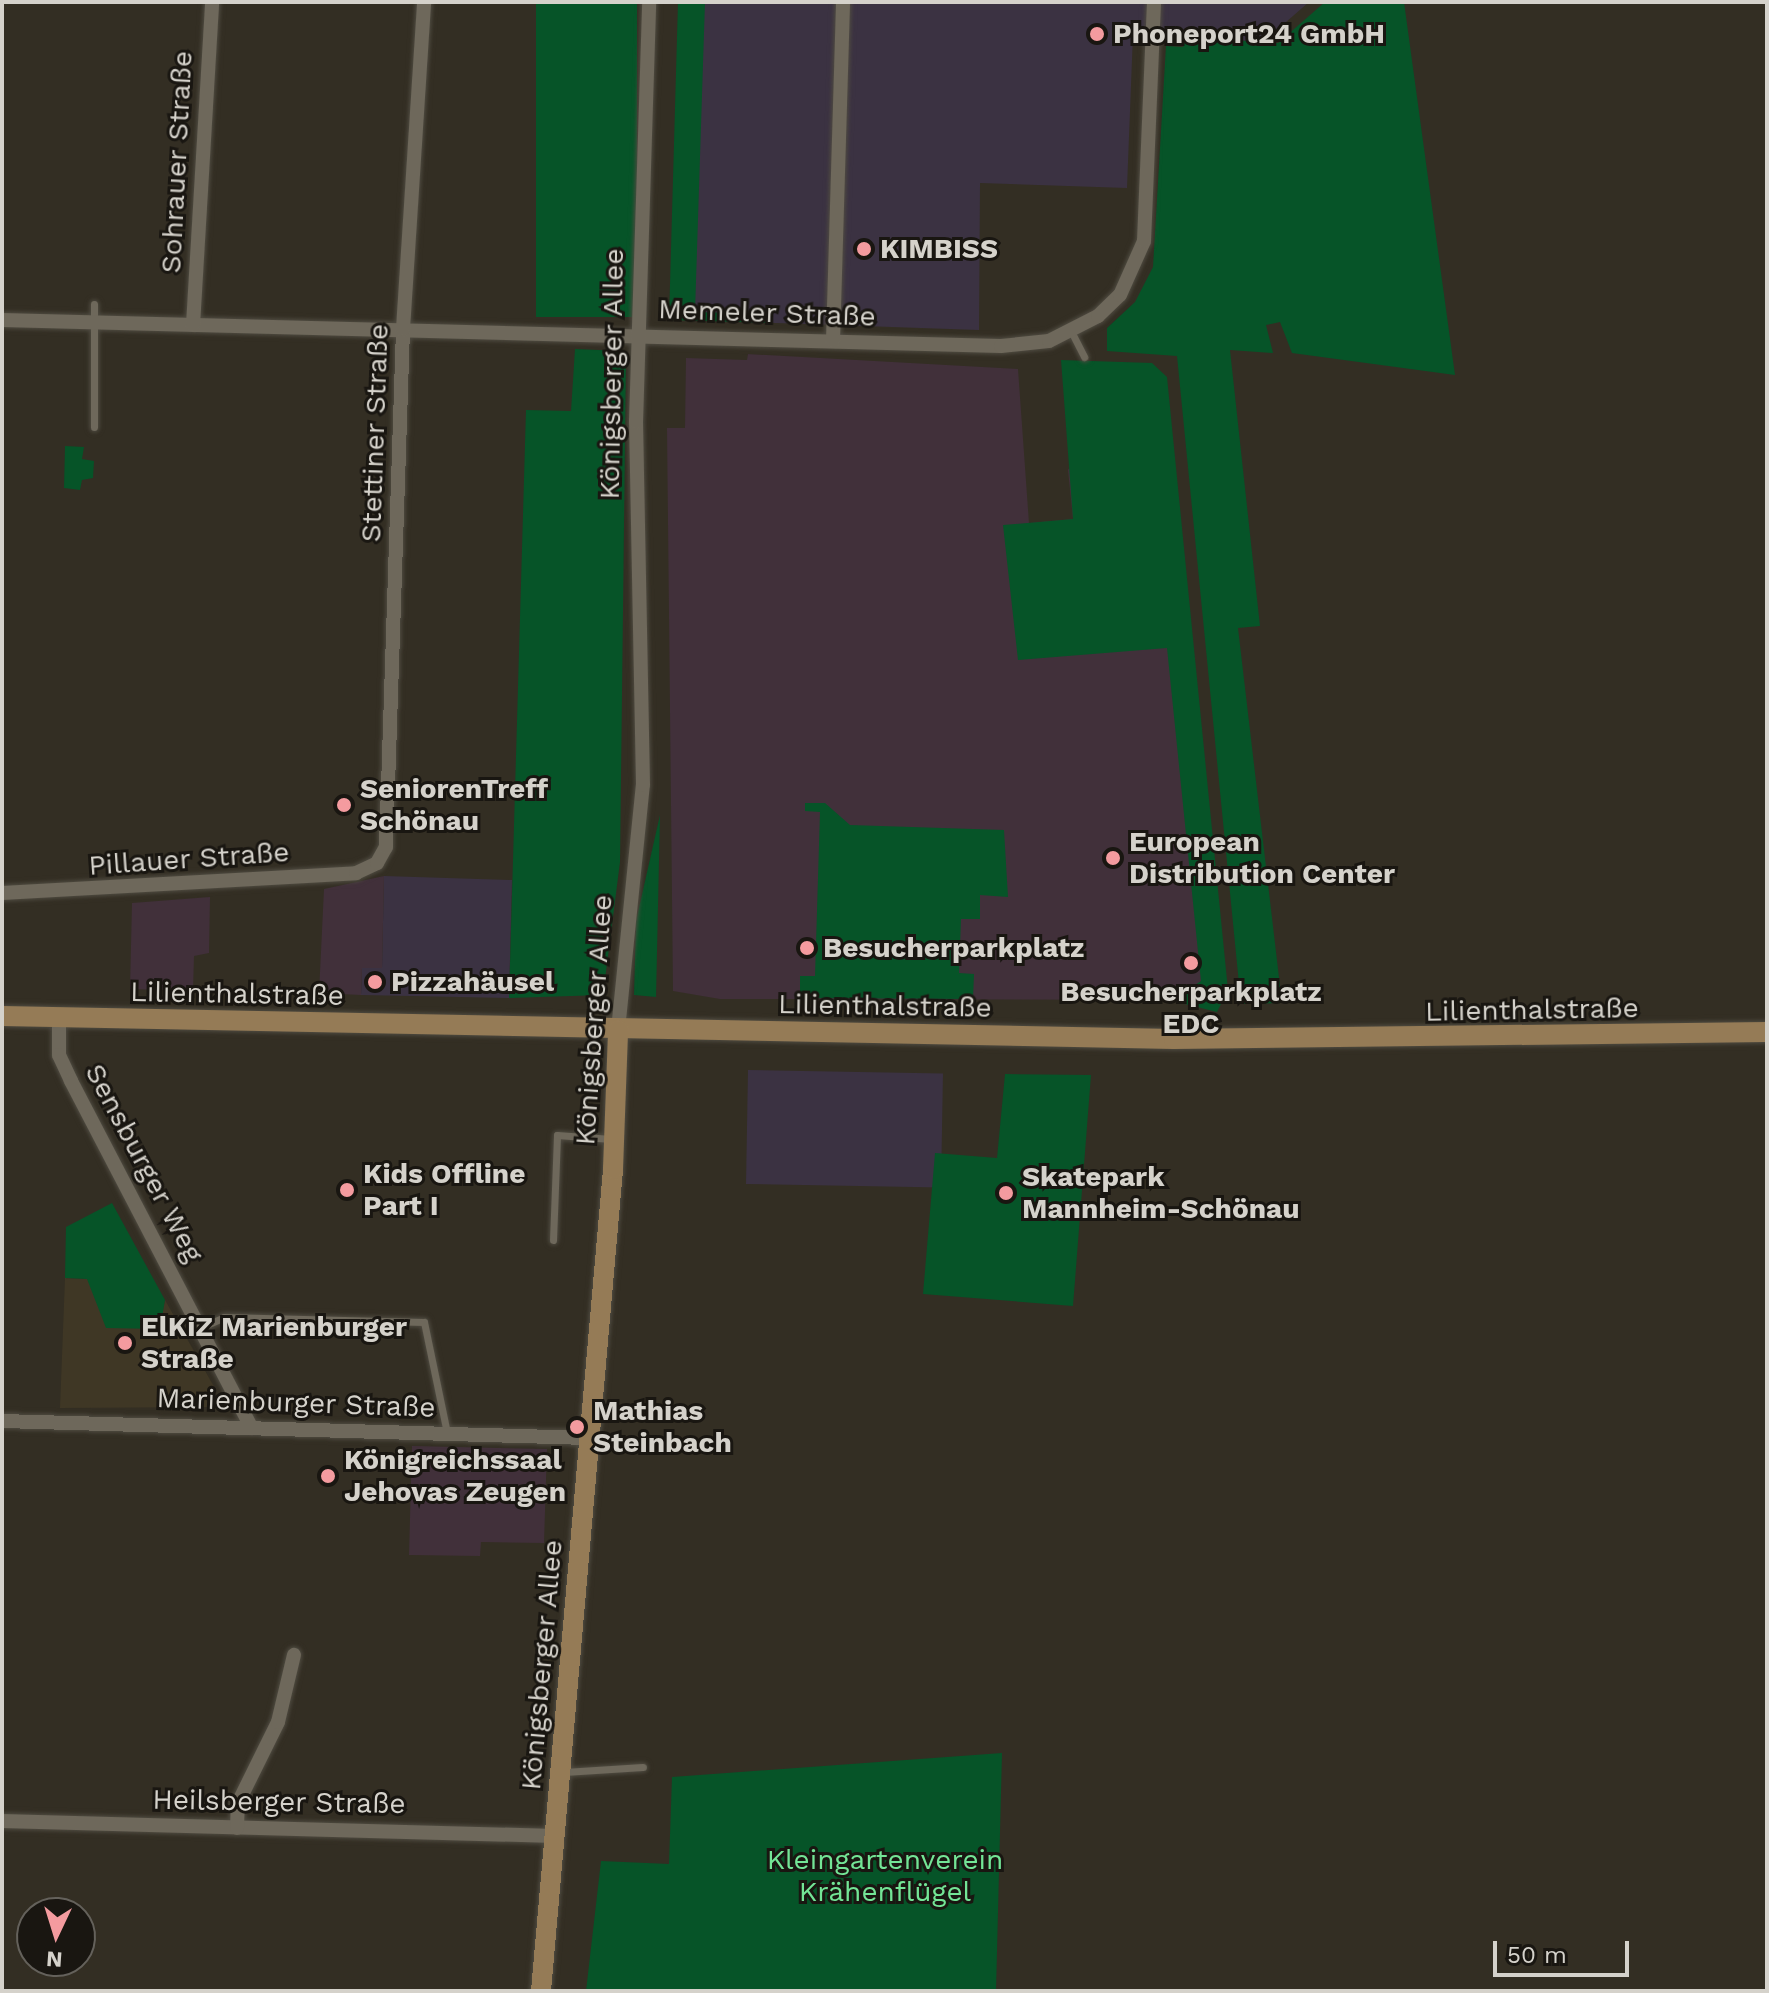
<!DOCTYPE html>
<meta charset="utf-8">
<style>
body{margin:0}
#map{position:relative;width:1769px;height:1993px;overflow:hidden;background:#332e23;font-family:"Work Sans",sans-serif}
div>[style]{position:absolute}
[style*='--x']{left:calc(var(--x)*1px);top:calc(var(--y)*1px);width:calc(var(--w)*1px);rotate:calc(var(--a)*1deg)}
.commercial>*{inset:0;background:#3b3242;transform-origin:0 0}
.industrial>*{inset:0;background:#41303a}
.built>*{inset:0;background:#3f3725}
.green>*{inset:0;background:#065428;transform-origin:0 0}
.roads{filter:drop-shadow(0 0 2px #4f4b41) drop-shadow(0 0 2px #4f4b41)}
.lane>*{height:7px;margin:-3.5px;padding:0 3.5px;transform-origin:3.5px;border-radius:3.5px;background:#6e685b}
.street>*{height:14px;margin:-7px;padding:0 7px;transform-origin:7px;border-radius:7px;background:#6e685b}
.secondary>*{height:20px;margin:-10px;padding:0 10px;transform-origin:10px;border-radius:10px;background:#957b56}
.dots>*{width:22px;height:22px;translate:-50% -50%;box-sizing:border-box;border:4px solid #191611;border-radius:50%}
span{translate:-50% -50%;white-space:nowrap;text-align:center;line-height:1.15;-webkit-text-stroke:6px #191611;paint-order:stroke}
.poi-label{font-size:28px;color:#d5d2cb;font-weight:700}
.left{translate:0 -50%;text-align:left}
.street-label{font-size:28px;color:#d5d2cb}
.park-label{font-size:28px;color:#73e596}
.frame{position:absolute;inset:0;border:4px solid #d5d2cb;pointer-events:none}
.north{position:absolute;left:16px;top:1897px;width:80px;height:80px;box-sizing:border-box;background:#191611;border:2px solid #64615b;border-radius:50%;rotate:184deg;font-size:22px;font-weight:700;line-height:32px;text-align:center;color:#d5d2cb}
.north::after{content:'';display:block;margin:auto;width:28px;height:36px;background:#f49b9f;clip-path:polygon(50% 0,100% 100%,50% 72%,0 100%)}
.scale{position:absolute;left:1493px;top:1941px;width:136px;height:36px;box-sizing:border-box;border:4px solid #d5d2cb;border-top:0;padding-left:10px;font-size:24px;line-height:28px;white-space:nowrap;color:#d5d2cb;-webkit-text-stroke:6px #191611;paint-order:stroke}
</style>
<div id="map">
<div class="commercial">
<div style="clip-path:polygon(700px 2px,1309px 2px,1263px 42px,1133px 34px,1127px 188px,980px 183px,979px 330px,685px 320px)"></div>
<div style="clip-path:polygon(384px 876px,512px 880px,509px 998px,361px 995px,362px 968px,382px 968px)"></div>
<div style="left:748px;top:1070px;width:195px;height:114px;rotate:1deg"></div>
</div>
<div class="industrial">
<div style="clip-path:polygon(748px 354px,1018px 369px,1029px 523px,1073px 519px,1068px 470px,1129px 372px,1218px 1000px,720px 999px,673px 991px,667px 428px,685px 428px,686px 358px,747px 360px)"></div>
<div style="clip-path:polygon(384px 876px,382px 968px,362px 968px,361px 995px,319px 993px,324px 889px)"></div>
<div style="clip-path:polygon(210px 897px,209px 953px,194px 956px,193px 991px,130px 989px,132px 903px)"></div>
<div style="clip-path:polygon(412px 1446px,547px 1449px,544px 1543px,481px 1542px,480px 1556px,409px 1555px)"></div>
</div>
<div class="built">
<div style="clip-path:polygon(65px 1278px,87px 1279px,159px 1329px,165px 1300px,216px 1390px,213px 1407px,60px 1408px)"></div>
</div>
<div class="green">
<div style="left:536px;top:2px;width:101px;height:315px"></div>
<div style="clip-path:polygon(678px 2px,705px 2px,695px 312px,770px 314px,770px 323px,669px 320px)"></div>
<div style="clip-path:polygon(1325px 2px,1404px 2px,1455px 375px,1292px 353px,1280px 322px,1266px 325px,1273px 353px,1230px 350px,1260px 626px,1238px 628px,1282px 1003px,1241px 1004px,1177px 356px,1107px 351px,1107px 328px,1135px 302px,1153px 267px,1166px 46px,1183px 47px,1184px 37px,1278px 43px)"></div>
<div style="clip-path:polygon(575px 349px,622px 351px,626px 358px,620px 862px,603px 995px,509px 998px,526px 410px,571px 411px)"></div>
<div style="clip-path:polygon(1061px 360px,1152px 363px,1167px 377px,1228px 990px,1217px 1012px,1185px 1004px,1186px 991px,1201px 981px,1167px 648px,1018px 660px,1003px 525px,1073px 519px)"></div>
<div style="clip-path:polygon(65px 446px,84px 447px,82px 459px,94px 461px,93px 478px,82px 480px,80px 490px,64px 488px)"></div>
<div style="clip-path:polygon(805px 803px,825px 803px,850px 825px,1004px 830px,1008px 897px,980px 895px,980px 919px,961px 919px,959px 973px,974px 974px,973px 999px,800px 998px,800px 976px,815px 976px,820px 812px,805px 811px)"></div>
<div style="clip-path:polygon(660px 815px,656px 997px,634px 995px,636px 921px)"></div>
<div style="clip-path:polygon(1005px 1074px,1091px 1075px,1073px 1306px,923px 1294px,935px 1153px,997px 1158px)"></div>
<div style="clip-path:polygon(112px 1203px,165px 1300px,160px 1329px,106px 1328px,87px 1279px,65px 1278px,66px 1227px)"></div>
<div style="clip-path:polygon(1002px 1753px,996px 1991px,586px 1991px,601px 1861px,669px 1864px,672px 1777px)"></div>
</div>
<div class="roads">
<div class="lane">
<div style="--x:94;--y:304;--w:123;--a:90"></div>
<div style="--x:1072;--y:333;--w:27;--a:63"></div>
<div style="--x:553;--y:1240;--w:105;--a:-87.8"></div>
<div style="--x:557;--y:1135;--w:54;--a:4.2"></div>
<div style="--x:202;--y:1327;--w:24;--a:-24"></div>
<div style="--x:224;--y:1317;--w:200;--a:1.4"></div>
<div style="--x:424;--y:1322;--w:113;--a:78.3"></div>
<div style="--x:564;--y:1772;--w:79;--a:-3.6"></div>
</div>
<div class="street">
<div style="--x:2;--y:320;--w:999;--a:1.49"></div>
<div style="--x:1001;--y:346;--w:48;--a:-5.9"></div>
<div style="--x:1049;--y:341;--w:55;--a:-27"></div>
<div style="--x:1098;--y:316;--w:30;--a:-44"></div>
<div style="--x:1120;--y:295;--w:59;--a:-66"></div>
<div style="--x:1144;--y:241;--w:239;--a:-87.6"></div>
<div style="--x:193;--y:325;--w:324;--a:-86.6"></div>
<div style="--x:833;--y:341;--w:339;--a:-88.3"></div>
<div style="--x:2;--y:893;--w:355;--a:-3.2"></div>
<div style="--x:356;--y:873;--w:23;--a:-25"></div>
<div style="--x:377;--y:863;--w:18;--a:-61"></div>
<div style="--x:386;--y:847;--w:518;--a:-88.12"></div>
<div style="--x:403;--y:329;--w:328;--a:-86.3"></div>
<div style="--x:59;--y:1018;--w:37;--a:90"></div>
<div style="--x:59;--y:1055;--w:29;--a:65"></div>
<div style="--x:71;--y:1081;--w:391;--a:62.5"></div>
<div style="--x:618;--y:1030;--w:246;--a:-84.2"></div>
<div style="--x:643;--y:785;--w:363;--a:-91.1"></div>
<div style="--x:636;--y:422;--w:420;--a:-88.2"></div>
<div style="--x:2;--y:1421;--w:587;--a:1.66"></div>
<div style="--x:2;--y:1821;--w:553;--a:1.55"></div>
<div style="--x:237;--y:1828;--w:25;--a:-88"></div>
<div style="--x:238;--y:1803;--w:90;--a:-63.7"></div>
<div style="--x:278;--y:1722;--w:69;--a:-76.6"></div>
</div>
<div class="secondary">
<div style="--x:2;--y:1016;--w:1172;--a:1.12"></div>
<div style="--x:1174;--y:1039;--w:593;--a:-0.68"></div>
<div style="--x:541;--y:1991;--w:825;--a:-84.99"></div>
<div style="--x:613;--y:1169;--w:139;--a:-87.9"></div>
</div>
</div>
<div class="dots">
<div style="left:1097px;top:34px;background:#f49b9f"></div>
<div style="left:864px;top:249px;background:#f49b9f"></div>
<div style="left:344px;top:805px;background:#f49b9f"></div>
<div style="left:1113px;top:858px;background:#f49b9f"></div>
<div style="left:807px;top:948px;background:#f49b9f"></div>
<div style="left:1191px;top:963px;background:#f49b9f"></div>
<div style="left:375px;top:982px;background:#f49b9f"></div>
<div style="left:347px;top:1190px;background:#f49b9f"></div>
<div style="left:1006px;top:1193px;background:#f49b9f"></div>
<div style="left:125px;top:1343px;background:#f49b9f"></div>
<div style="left:577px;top:1427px;background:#f49b9f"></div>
<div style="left:328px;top:1476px;background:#f49b9f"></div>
</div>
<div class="poi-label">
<span class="left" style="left:1113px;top:34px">Phoneport24 GmbH</span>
<span class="left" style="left:880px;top:249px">KIMBISS</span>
<span class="left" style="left:360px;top:805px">SeniorenTreff<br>Schönau</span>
<span class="left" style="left:1129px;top:858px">European<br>Distribution Center</span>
<span class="left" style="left:823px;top:948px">Besucherparkplatz</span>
<span class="left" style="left:391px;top:982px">Pizzahäusel</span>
<span style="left:1191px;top:1008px">Besucherparkplatz<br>EDC</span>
<span class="left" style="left:363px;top:1190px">Kids Offline<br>Part I</span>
<span class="left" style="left:1022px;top:1193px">Skatepark<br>Mannheim-Schönau</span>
<span class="left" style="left:141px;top:1343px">ElKiZ Marienburger<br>Straße</span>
<span class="left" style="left:593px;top:1427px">Mathias<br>Steinbach</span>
<span class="left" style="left:344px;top:1476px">Königreichssaal<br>Jehovas Zeugen</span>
</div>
<div class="street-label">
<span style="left:177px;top:162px;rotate:-87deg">Sohrauer Straße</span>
<span style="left:767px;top:313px;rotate:2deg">Memeler Straße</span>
<span style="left:612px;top:374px;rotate:-89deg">Königsberger Allee</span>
<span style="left:375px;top:433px;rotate:-88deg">Stettiner Straße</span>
<span style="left:189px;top:859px;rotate:-4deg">Pillauer Straße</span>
<span style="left:237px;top:994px;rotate:1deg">Lilienthalstraße</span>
<span style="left:885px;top:1006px;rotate:1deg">Lilienthalstraße</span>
<span style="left:1532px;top:1010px;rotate:-1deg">Lilienthalstraße</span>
<span style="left:594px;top:1020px;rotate:-86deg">Königsberger Allee</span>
<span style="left:144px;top:1163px;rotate:62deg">Sensburger Weg</span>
<span style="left:296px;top:1403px;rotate:2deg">Marienburger Straße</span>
<span style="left:542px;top:1665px;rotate:-85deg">Königsberger Allee</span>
<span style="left:279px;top:1802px;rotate:1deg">Heilsberger Straße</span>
</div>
<div class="park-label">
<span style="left:885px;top:1876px">Kleingartenverein<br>Krähenflügel</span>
</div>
<div class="frame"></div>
<div class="north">N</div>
<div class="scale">50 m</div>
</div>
